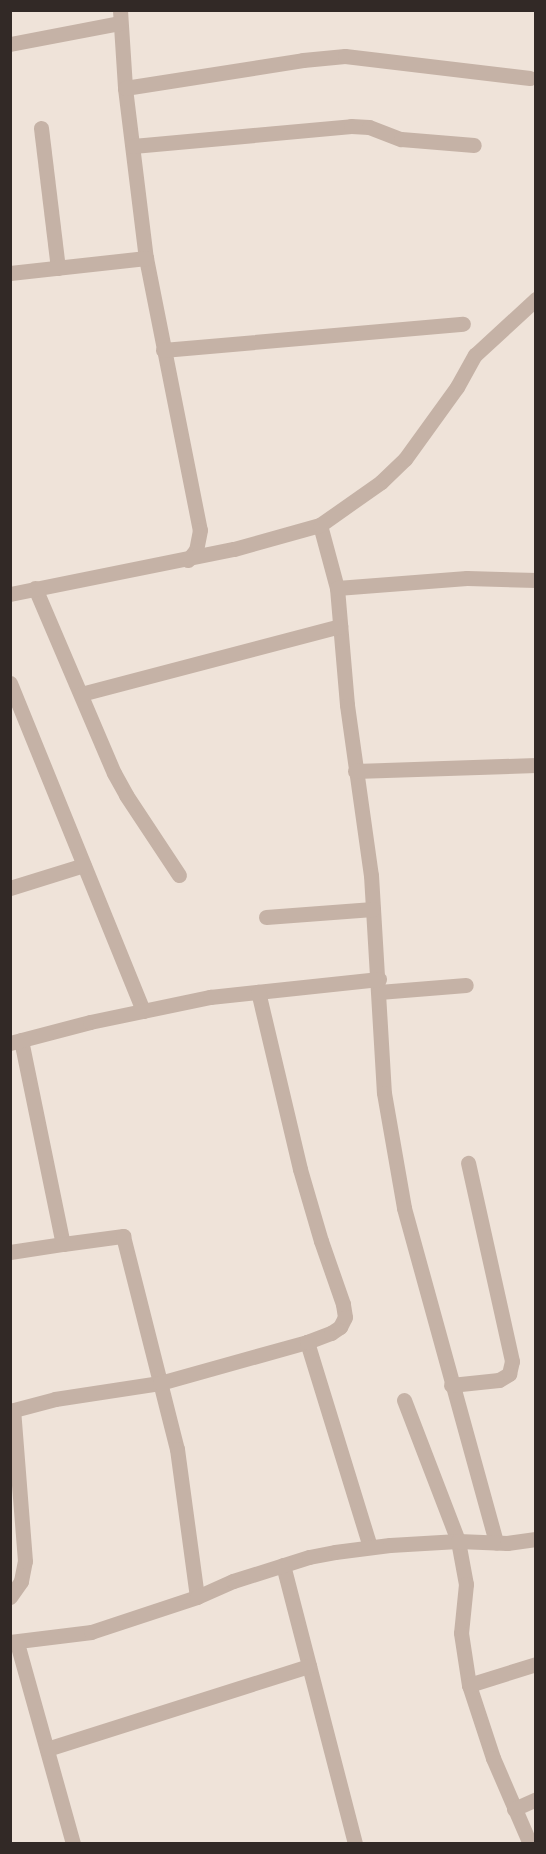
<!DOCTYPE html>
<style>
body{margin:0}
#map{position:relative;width:546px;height:1854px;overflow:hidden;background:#efe3d9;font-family:"Golos Text",sans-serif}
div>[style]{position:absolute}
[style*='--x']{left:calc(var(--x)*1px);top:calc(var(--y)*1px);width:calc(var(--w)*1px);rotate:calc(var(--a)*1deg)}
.minor>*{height:15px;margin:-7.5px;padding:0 7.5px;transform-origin:7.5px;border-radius:7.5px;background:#c5b2a6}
span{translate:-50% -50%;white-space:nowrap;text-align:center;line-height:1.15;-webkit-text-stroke:5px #f7ede5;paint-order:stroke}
.frame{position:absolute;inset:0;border:12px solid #322926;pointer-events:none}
</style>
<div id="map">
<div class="minor">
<div style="--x:120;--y:10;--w:78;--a:86.3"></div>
<div style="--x:125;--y:88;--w:171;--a:83"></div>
<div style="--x:146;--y:258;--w:277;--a:78.8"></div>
<div style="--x:200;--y:530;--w:20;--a:101"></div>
<div style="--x:196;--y:550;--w:13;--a:129"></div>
<div style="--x:10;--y:44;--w:111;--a:-10.9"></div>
<div style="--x:125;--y:88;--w:180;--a:-8.9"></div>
<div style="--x:303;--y:60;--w:42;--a:-5.4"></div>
<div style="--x:345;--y:56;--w:186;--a:6.8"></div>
<div style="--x:41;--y:128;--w:141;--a:83.1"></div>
<div style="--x:133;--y:146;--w:219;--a:-5.2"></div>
<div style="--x:351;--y:126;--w:18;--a:3"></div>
<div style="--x:369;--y:127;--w:34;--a:21"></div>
<div style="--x:401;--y:139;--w:73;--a:4.7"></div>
<div style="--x:10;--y:273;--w:137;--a:-6.3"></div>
<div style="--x:163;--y:350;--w:301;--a:-5"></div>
<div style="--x:320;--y:525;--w:65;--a:74.9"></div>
<div style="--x:337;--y:588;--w:117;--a:85.1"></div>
<div style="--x:347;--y:705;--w:172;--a:82"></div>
<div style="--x:371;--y:875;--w:218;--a:86.6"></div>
<div style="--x:384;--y:1093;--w:117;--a:80.1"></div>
<div style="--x:404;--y:1208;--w:347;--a:74.6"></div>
<div style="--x:35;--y:588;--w:201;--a:66.9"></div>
<div style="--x:114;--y:773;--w:25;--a:61"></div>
<div style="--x:126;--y:795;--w:96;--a:56.5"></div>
<div style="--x:337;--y:588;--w:130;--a:-4.4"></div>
<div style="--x:467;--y:578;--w:69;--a:1.7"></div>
<div style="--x:10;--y:594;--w:228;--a:-11.4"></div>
<div style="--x:234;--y:549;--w:89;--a:-15.6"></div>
<div style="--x:320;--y:525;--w:75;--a:-35.2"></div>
<div style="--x:381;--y:482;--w:33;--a:-44"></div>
<div style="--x:405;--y:459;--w:89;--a:-54.2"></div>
<div style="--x:457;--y:387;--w:37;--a:-61"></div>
<div style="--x:475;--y:355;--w:83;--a:-42.6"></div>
<div style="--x:10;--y:683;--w:354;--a:67.9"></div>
<div style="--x:81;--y:694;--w:268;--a:-14.7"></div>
<div style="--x:355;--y:771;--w:181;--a:-1.9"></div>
<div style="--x:10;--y:888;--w:77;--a:-17.3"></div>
<div style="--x:266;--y:917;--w:107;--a:-4.3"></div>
<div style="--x:379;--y:992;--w:87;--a:-4.6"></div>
<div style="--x:21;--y:1040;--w:208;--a:78.4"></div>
<div style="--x:63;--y:1244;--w:61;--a:-7.6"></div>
<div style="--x:123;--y:1236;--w:220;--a:75.8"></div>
<div style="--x:177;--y:1449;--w:149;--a:82.3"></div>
<div style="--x:10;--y:1043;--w:83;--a:-14.7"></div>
<div style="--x:90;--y:1022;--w:123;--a:-11.8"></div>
<div style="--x:210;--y:997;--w:170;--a:-6.1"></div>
<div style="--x:10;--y:1252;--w:54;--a:-8.6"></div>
<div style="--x:307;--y:1342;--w:214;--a:72.9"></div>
<div style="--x:451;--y:1385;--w:48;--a:-5.9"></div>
<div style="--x:499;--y:1380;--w:12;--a:-31"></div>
<div style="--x:509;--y:1374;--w:13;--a:-77"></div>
<div style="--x:512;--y:1361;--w:203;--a:-102.5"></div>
<div style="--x:404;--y:1400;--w:151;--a:69"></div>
<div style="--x:458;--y:1541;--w:44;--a:79.5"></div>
<div style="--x:466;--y:1584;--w:49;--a:95.8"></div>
<div style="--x:461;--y:1633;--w:53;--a:81.3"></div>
<div style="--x:469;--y:1685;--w:77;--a:71.8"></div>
<div style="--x:493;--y:1758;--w:94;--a:66.7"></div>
<div style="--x:10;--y:1411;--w:47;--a:-14.9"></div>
<div style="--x:55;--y:1399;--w:106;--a:-8.7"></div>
<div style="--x:160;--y:1383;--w:153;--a:-15.6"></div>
<div style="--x:307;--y:1342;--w:26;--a:-21"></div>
<div style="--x:331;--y:1333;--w:11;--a:-34"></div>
<div style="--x:340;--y:1327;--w:11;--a:-63"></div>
<div style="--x:345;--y:1317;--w:13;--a:-99"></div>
<div style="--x:343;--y:1304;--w:67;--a:-109.2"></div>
<div style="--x:321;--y:1241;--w:75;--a:-106.3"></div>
<div style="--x:300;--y:1169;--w:182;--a:-103.3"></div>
<div style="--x:283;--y:1565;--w:288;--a:75.5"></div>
<div style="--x:10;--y:1597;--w:19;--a:-55"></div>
<div style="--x:21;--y:1581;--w:20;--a:-79"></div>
<div style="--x:25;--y:1561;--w:151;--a:-94.5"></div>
<div style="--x:10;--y:1642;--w:82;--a:-7"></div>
<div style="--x:91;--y:1632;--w:112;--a:-18.3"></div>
<div style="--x:197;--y:1597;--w:39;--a:-24"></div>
<div style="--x:233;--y:1581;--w:80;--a:-17.5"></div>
<div style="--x:309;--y:1557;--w:26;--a:-11"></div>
<div style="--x:335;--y:1552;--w:55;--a:-7.3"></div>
<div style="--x:390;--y:1545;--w:68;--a:-3.4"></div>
<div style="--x:458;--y:1541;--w:49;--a:2.3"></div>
<div style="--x:507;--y:1543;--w:29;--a:-8"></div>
<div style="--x:17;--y:1643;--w:209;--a:74.4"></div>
<div style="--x:469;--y:1685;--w:70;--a:-17.4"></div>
<div style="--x:47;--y:1749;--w:275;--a:-17.6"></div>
<div style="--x:514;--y:1809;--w:24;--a:-24"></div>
</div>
<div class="frame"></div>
</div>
